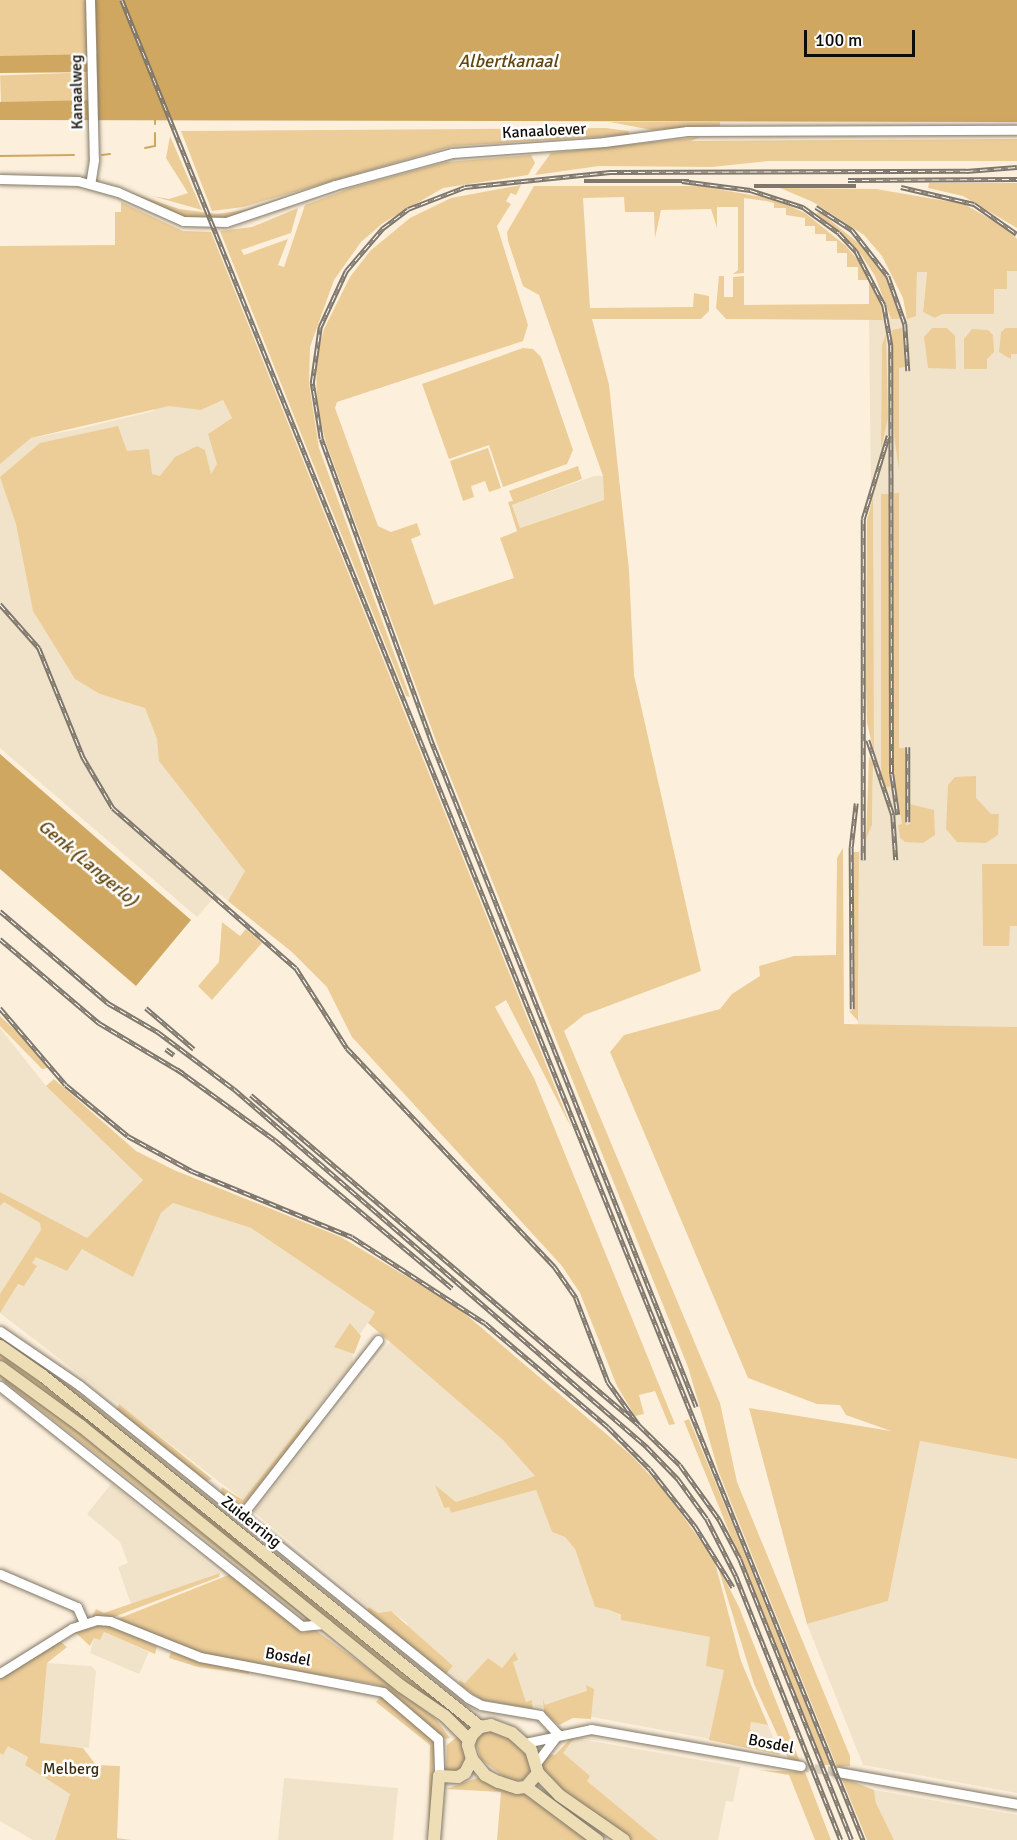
<!DOCTYPE html>
<style>
body{margin:0}
#map{position:relative;width:1017px;height:1840px;overflow:hidden;background:#fcf0dd;font-family:Signika,sans-serif}
div>[style]{position:absolute}
[style*='--x']{left:calc(var(--x)*1px);top:calc(var(--y)*1px);width:calc(var(--w)*1px);rotate:calc(var(--a)*1deg)}
.built>*{inset:0;background:#f1e3c9}
.green>*{inset:0;background:#eccd98;transform-origin:0 0}
.water>*{inset:0;background:#cfa760}
.stream>*{height:2px;margin:-1px;padding:0 1px;transform-origin:1px;border-radius:1px;background:#cfa760}
.street-tunnel>*{height:9px;margin-top:-4.5px;transform-origin:0;background:repeating-linear-gradient(90deg,#d8cebd 0 9px,transparent 0 13.5px)}
.roads{filter:drop-shadow(0 0 2px #817766) drop-shadow(0 0 2px #817766)}
.street>*{height:9px;margin:-4.5px;padding:0 4.5px;transform-origin:4.5px;border-radius:4.5px;background:#fff}
.secondary>*{height:12px;margin:-6px;padding:0 6px;transform-origin:6px;border-radius:6px;background:#eedeb6}
.rail>*{height:4.5px;margin-top:-2.25px;transform-origin:0;background:repeating-linear-gradient(90deg,#fff 0 7px,#7f776b 0 14px);box-sizing:border-box;border-block:2px solid #7f776b}
span{translate:-50% -50%;white-space:nowrap;text-align:center;line-height:1.15;-webkit-text-stroke:5px #fff;paint-order:stroke}
.street-label{font-size:16px;color:#0f0b06}
.park-label{font-size:16px;color:#3b2b0a}
.water-label{font-size:18px;color:#60450c;font-style:italic}
.scale{position:absolute;left:804px;top:30px;width:111px;height:27px;box-sizing:border-box;border:3px solid #0f0b06;border-top:0;padding-left:8px;font-size:18px;line-height:21px;white-space:nowrap;color:#0f0b06;-webkit-text-stroke:4px #fff;paint-order:stroke}
</style>
<div id="map">
<div class="built">
<div style="clip-path:polygon(927px 271px,923px 312px,935px 318px,942px 314px,993px 314px,994px 288px,1007px 271px,1017px 271px,1017px 1027px,858px 1026px,859px 852px,872px 825px,874px 752px,869px 320px,916px 316px,917px 272px)"></div>
<div style="clip-path:polygon(154px 387px,201px 410px,223px 400px,232px 418px,217px 464px,352px 1037px,327px 987px,292px 952px,218px 893px,197px 917px,0 748px,0 416px,31px 438px,74px 430px,154px 411px)"></div>
<div style="clip-path:polygon(594px 476px,603px 476px,604px 500px,520px 528px,512px 505px)"></div>
<div style="clip-path:polygon(0 1028px,46px 1086px,143px 1180px,87px 1238px,137px 1265px,161px 1213px,173px 1203px,251px 1228px,375px 1312px,352px 1346px,353px 1363px,243px 1500px,0 1313px,0 1206px,7px 1197px,0 1192px)"></div>
<div style="clip-path:polygon(390px 1342px,503px 1440px,535px 1476px,456px 1502px,436px 1486px,443px 1508px,449px 1506px,451px 1513px,536px 1490px,552px 1532px,565px 1537px,575px 1549px,595px 1607px,610px 1609px,621px 1616px,622px 1620px,710px 1637px,724px 1670px,710px 1739px,534px 1706px,532px 1701px,526px 1702px,513px 1662px,515px 1652px,502px 1668px,488px 1658px,465px 1684px,449px 1671px,453px 1666px,410px 1632px,407px 1623px,391px 1611px,378px 1613px,369px 1607px,254px 1512px)"></div>
<div style="clip-path:polygon(920px 1441px,1017px 1459px,1017px 1793px,863px 1765px,807px 1624px,888px 1601px)"></div>
<div style="clip-path:polygon(111px 1484px,220px 1573px,131px 1604px,118px 1567px,128px 1563px,120px 1542px,87px 1514px)"></div>
<div style="clip-path:polygon(104px 1632px,149px 1652px,139px 1674px,90px 1653px,94px 1638px)"></div>
<div style="clip-path:polygon(47px 1663px,91px 1666px,96px 1671px,89px 1748px,40px 1744px)"></div>
<div style="clip-path:polygon(751px 1722px,768px 1725px,779px 1752px,748px 1746px)"></div>
<div style="clip-path:polygon(574px 1738px,740px 1767px,733px 1802px,726px 1801px,718px 1840px,658px 1840px,558px 1758px)"></div>
<div style="clip-path:polygon(8px 1745px,28px 1757px,25px 1765px,70px 1794px,55px 1840px,33px 1840px,0 1821px,0 1753px)"></div>
<div style="clip-path:polygon(284px 1778px,398px 1788px,393px 1840px,278px 1840px)"></div>
<div style="clip-path:polygon(874px 1790px,1017px 1815px,1017px 1840px,894px 1840px,876px 1803px)"></div>
</div>
<div class="green">
<div style="left:0;top:0;width:95px;height:56px"></div>
<div style="left:97px;top:72px;width:29px;height:97px;rotate:88deg"></div>
<div style="clip-path:polygon(610px 122px,720px 122px,720px 126px,652px 130px)"></div>
<div style="clip-path:polygon(606px 128px,628px 131px,630px 135px,453px 146px,243px 207px,212px 211px,181px 131px)"></div>
<div style="clip-path:polygon(170px 136px,202px 210px,152px 196px,169px 199px,188px 193px,166px 158px)"></div>
<div style="clip-path:polygon(700px 137px,691px 141px,1017px 139px,1017px 161px,768px 161px,712px 167px,599px 166px,535px 175px,551px 153px)"></div>
<div style="clip-path:polygon(531px 155px,535px 163px,528px 175px,443px 188px,383px 223px,361px 242px,334px 280px,310px 347px,309px 383px,319px 448px,410px 697px,406px 696px,220px 231px,252px 227px,298px 208px,291px 233px,241px 250px,244px 255px,288px 239px,278px 265px,284px 267px,305px 205px,351px 188px,446px 162px)"></div>
<div style="clip-path:polygon(929px 183px,1017px 183px,1017px 228px,963px 196px,928px 188px)"></div>
<div style="clip-path:polygon(327px 184px,228px 218px,185px 217px,126px 191px,179px 209px,217px 214px,245px 210px)"></div>
<div style="clip-path:polygon(521px 185px,516px 195px,511px 193px,506px 201px,511px 204px,497px 226px,528px 325px,523px 341px,337px 402px,335px 408px,378px 526px,391px 532px,417px 523px,421px 535px,411px 539px,434px 605px,514px 578px,500px 538px,517px 531px,508px 502px,513px 501px,509px 491px,578px 466px,582px 479px,512px 505px,520px 528px,604px 500px,603px 476px,539px 295px,523px 286px,508px 241px,507px 232px,534px 186px,700px 186px,774px 199px,805px 213px,846px 246px,861px 264px,878px 296px,881px 305px,883px 320px,726px 319px,716px 308px,719px 276px,724px 276px,724px 297px,733px 297px,733px 277px,744px 276px,744px 305px,869px 304px,869px 280px,858px 280px,858px 267px,847px 267px,847px 253px,837px 253px,837px 241px,826px 241px,826px 234px,815px 234px,815px 226px,805px 226px,805px 218px,786px 215px,786px 208px,774px 208px,774px 203px,766px 201px,744px 198px,744px 273px,733px 274px,738px 270px,738px 207px,717px 207px,717px 228px,711px 209px,661px 210px,655px 238px,654px 212px,625px 212px,624px 197px,583px 198px,590px 308px,693px 307px,694px 293px,709px 296px,709px 311px,701px 319px,592px 319px,609px 385px,629px 570px,634px 675px,701px 971px,584px 1015px,564px 1031px,720px 1403px,737px 1482px,850px 1756px,850px 1766px,837px 1767px,719px 1473px,688px 1367px,439px 749px,326px 443px,317px 407px,316px 358px,324px 329px,350px 277px,370px 251px,410px 218px,451px 198px)"></div>
<div style="clip-path:polygon(780px 188px,876px 189px,964px 204px,1008px 229px,1017px 239px,1017px 271px,1007px 271px,1007px 289px,994px 289px,994px 314px,942px 314px,935px 318px,923px 312px,927px 272px,917px 272px,916px 316px,907px 319px,903px 298px,882px 256px,864px 235px,813px 202px)"></div>
<div style="clip-path:polygon(121px 202px,183px 231px,211px 232px,572px 1129px,506px 1000px,495px 1007px,534px 1078px,675px 1424px,669px 1425px,655px 1391px,639px 1395px,644px 1414px,635px 1416px,617px 1386px,580px 1293px,562px 1266px,352px 1037px,327px 987px,292px 952px,228px 901px,245px 871px,159px 761px,157px 739px,145px 708px,100px 694px,75px 679px,33px 611px,16px 524px,0 477px,40px 443px,118px 426px,127px 451px,149px 449px,152px 474px,160px 476px,175px 457px,197px 446px,205px 450px,211px 474px,217px 464px,208px 434px,232px 418px,223px 400px,201px 410px,169px 406px,31px 438px,0 464px,0 246px,115px 245px,115px 212px,121px 212px)"></div>
<div style="clip-path:polygon(820px 212px,867px 250px,885px 275px,901px 319px,891px 319px,875px 276px,860px 253px,816px 213px)"></div>
<div style="clip-path:polygon(902px 328px,905px 367px,899px 368px,899px 470px,894px 435px,892px 330px)"></div>
<div style="clip-path:polygon(932px 328px,947px 328px,955px 336px,956px 369px,928px 368px,924px 337px)"></div>
<div style="clip-path:polygon(1006px 328px,1017px 328px,1017px 354px,1011px 354px,1011px 359px,999px 352px,1001px 332px)"></div>
<div style="clip-path:polygon(972px 329px,988px 330px,993px 335px,994px 352px,987px 359px,987px 369px,964px 369px,964px 339px)"></div>
<div style="clip-path:polygon(886px 334px,888px 418px,881px 449px,882px 345px)"></div>
<div style="clip-path:polygon(523px 348px,533px 349px,541px 357px,573px 450px,567px 464px,503px 487px,489px 445px,449px 459px,422px 384px)"></div>
<div style="clip-path:polygon(488px 448px,501px 488px,489px 492px,485px 481px,471px 486px,474px 497px,463px 501px,450px 461px)"></div>
<div style="clip-path:polygon(894px 493px,899px 493px,899px 748px,905px 748px,906px 825px,910px 824px,910px 804px,934px 810px,935px 835px,923px 843px,905px 842px,900px 838px,898px 825px,902px 824px,894px 775px)"></div>
<div style="left:890px;top:494px;width:293px;height:9px;rotate:90deg"></div>
<div style="clip-path:polygon(873px 497px,874px 752px,867px 723px,866px 684px,867px 520px)"></div>
<div style="clip-path:polygon(869px 756px,873px 764px,872px 825px,866px 839px)"></div>
<div style="clip-path:polygon(976px 776px,976px 798px,991px 814px,999px 814px,998px 835px,986px 843px,957px 842px,946px 829px,948px 785px,955px 777px)"></div>
<div style="clip-path:polygon(843px 848px,844px 1024px,1017px 1027px,1017px 1459px,920px 1441px,888px 1601px,807px 1624px,749px 1408px,891px 1431px,846px 1415px,840px 1405px,817px 1404px,748px 1378px,610px 1052px,624px 1035px,720px 1009px,732px 994px,760px 976px,759px 966px,794px 956px,836px 955px,837px 858px)"></div>
<div style="clip-path:polygon(853px 852px,859px 852px,858px 1021px,849px 1011px,854px 1010px)"></div>
<div style="clip-path:polygon(982px 864px,1017px 864px,1017px 926px,1010px 926px,1009px 946px,983px 946px)"></div>
<div style="clip-path:polygon(222px 922px,240px 936px,246px 929px,262px 943px,212px 1000px,198px 986px,219px 962px)"></div>
<div style="clip-path:polygon(0 1016px,17px 1032px,48px 1068px,42px 1069px,0 1026px)"></div>
<div style="clip-path:polygon(54px 1079px,136px 1151px,174px 1170px,341px 1237px,457px 1307px,631px 1455px,663px 1489px,714px 1559px,741px 1661px,768px 1725px,751px 1722px,748px 1745px,779px 1752px,780px 1755px,709px 1740px,724px 1670px,706px 1666px,710px 1637px,621px 1620px,621px 1615px,610px 1610px,595px 1607px,575px 1549px,565px 1537px,552px 1532px,536px 1490px,451px 1513px,449px 1507px,444px 1508px,435px 1485px,456px 1502px,535px 1476px,503px 1440px,368px 1323px,375px 1312px,251px 1228px,173px 1203px,161px 1213px,133px 1277px,82px 1249px,67px 1271px,36px 1257px,32px 1263px,37px 1266px,24px 1286px,18px 1284px,0 1313px,0 1294px,41px 1230px,40px 1223px,4px 1202px,0 1206px,0 1192px,87px 1238px,143px 1180px,46px 1086px)"></div>
<div style="clip-path:polygon(350px 1323px,361px 1336px,354px 1354px,334px 1347px)"></div>
<div style="clip-path:polygon(0 1338px,72px 1389px,472px 1714px,0 1343px)"></div>
<div style="clip-path:polygon(0 1349px,64px 1399px,467px 1723px,463px 1727px,417px 1694px,0 1362px)"></div>
<div style="clip-path:polygon(0 1373px,55px 1413px,315px 1621px,309px 1621px,0 1378px)"></div>
<div style="clip-path:polygon(119px 1404px,212px 1479px,206px 1481px,117px 1410px)"></div>
<div style="clip-path:polygon(307px 1419px,311px 1421px,244px 1504px,235px 1505px,221px 1494px,222px 1487px,243px 1500px)"></div>
<div style="clip-path:polygon(689px 1419px,737px 1535px,830px 1765px,824px 1765px,684px 1421px)"></div>
<div style="clip-path:polygon(717px 1564px,739px 1607px,800px 1762px,788px 1758px,754px 1684px)"></div>
<div style="clip-path:polygon(220px 1573px,219px 1577px,111px 1618px,92px 1617px,96px 1609px,104px 1613px)"></div>
<div style="clip-path:polygon(231px 1574px,304px 1633px,314px 1629px,435px 1718px,450px 1738px,445px 1739px,379px 1685px,214px 1657px,115px 1620px)"></div>
<div style="clip-path:polygon(369px 1607px,378px 1613px,391px 1611px,453px 1666px,446px 1674px,367px 1611px)"></div>
<div style="clip-path:polygon(94px 1624px,108px 1624px,157px 1646px,155px 1654px,104px 1632px,100px 1640px,94px 1638px,90px 1646px,75px 1632px)"></div>
<div style="clip-path:polygon(58px 1640px,67px 1647px,47px 1663px,40px 1743px,83px 1748px,96px 1765px,120px 1766px,117px 1838px,131px 1840px,55px 1840px,70px 1794px,25px 1765px,28px 1757px,8px 1746px,3px 1755px,0 1753px,0 1677px)"></div>
<div style="clip-path:polygon(171px 1652px,249px 1671px,249px 1674px,198px 1667px,169px 1658px)"></div>
<div style="clip-path:polygon(515px 1652px,518px 1660px,513px 1662px,526px 1702px,532px 1700px,533px 1709px,482px 1700px,460px 1685px,459px 1680px,465px 1683px,488px 1658px,502px 1668px)"></div>
<div style="clip-path:polygon(586px 1685px,594px 1689px,591px 1719px,573px 1718px,559px 1725px,544px 1712px,543px 1699px,545px 1705px,568px 1697px,587px 1691px)"></div>
<div style="clip-path:polygon(381px 1696px,429px 1735px,435px 1747px,428px 1840px,430px 1745px,376px 1702px)"></div>
<div style="clip-path:polygon(492px 1730px,514px 1742px,528px 1757px,531px 1770px,524px 1780px,509px 1781px,481px 1759px,475px 1741px,484px 1731px)"></div>
<div style="clip-path:polygon(462px 1733px,467px 1755px,460px 1771px,450px 1772px,446px 1769px,447px 1745px)"></div>
<div style="clip-path:polygon(572px 1737px,606px 1741px,574px 1738px,563px 1753px,590px 1776px,587px 1781px,658px 1840px,628px 1840px,544px 1777px,541px 1764px,544px 1754px,555px 1755px)"></div>
<div style="clip-path:polygon(759px 1770px,805px 1772px,831px 1840px,815px 1840px,789px 1775px)"></div>
<div style="clip-path:polygon(480px 1777px,525px 1791px,588px 1840px,497px 1840px,501px 1792px,446px 1789px)"></div>
<div style="clip-path:polygon(841px 1777px,874px 1790px,876px 1803px,894px 1840px,867px 1840px)"></div>
</div>
<div class="water">
<div style="clip-path:polygon(95px 0,1017px 0,1017px 122px,0 120px,0 102px,98px 100px,97px 72px,0 73px,0 56px,97px 54px)"></div>
<div style="clip-path:polygon(0 754px,191px 920px,136px 986px,0 869px)"></div>
</div>
<div class="stream">
<div style="--x:155;--y:124;--w:4;--a:-90"></div>
<div style="--x:145;--y:148;--w:10;--a:-11"></div>
<div style="--x:155;--y:146;--w:13;--a:-90"></div>
<div style="--x:102;--y:155;--w:8;--a:-7"></div>
<div style="--x:0;--y:156;--w:74;--a:-0.8"></div>
</div>
<div class="street-tunnel">
<div style="--x:801;--y:1766;--w:37;--a:9"></div>
</div>
<div class="roads">
<div class="street">
<div style="--x:90;--y:0;--w:160;--a:88.6"></div>
<div style="--x:94;--y:160;--w:24;--a:99"></div>
<div style="--x:0;--y:179;--w:78;--a:1.5"></div>
<div style="--x:78;--y:181;--w:41;--a:15.4"></div>
<div style="--x:118;--y:192;--w:71;--a:24"></div>
<div style="--x:183;--y:221;--w:43;--a:1.3"></div>
<div style="--x:226;--y:222;--w:115;--a:-18.7"></div>
<div style="--x:335;--y:185;--w:121;--a:-15.3"></div>
<div style="--x:452;--y:153;--w:152;--a:-4.1"></div>
<div style="--x:604;--y:142;--w:84;--a:-7.5"></div>
<div style="--x:687;--y:131;--w:330;--a:-0.2"></div>
<div style="--x:0;--y:1331;--w:96;--a:34.4"></div>
<div style="--x:79;--y:1385;--w:499;--a:38.8"></div>
<div style="--x:468;--y:1698;--w:15;--a:28"></div>
<div style="--x:481;--y:1705;--w:60;--a:9.6"></div>
<div style="--x:540;--y:1715;--w:26;--a:47"></div>
<div style="--x:0;--y:1386;--w:386;--a:38.5"></div>
<div style="--x:302;--y:1626;--w:25;--a:-5"></div>
<div style="--x:241;--y:1516;--w:223;--a:-52.1"></div>
<div style="--x:0;--y:1574;--w:84;--a:23.2"></div>
<div style="--x:77;--y:1607;--w:17;--a:66"></div>
<div style="--x:0;--y:1673;--w:85;--a:-32"></div>
<div style="--x:72;--y:1628;--w:26;--a:-18"></div>
<div style="--x:97;--y:1620;--w:13;--a:4"></div>
<div style="--x:110;--y:1621;--w:97;--a:21.8"></div>
<div style="--x:200;--y:1657;--w:186;--a:10.8"></div>
<div style="--x:383;--y:1692;--w:72;--a:40.5"></div>
<div style="--x:438;--y:1739;--w:37;--a:88"></div>
<div style="--x:525;--y:1743;--w:67;--a:-12"></div>
<div style="--x:591;--y:1729;--w:213;--a:10"></div>
<div style="--x:537;--y:1762;--w:35;--a:-53"></div>
<div style="--x:838;--y:1772;--w:182;--a:10.1"></div>
</div>
<div class="secondary">
<div style="--x:0;--y:1346;--w:52;--a:34.9"></div>
<div style="--x:43;--y:1376;--w:561;--a:38.77"></div>
<div style="--x:0;--y:1367;--w:100;--a:36.1"></div>
<div style="--x:81;--y:1426;--w:412;--a:39.1"></div>
<div style="--x:401;--y:1686;--w:53;--a:34.3"></div>
<div style="--x:445;--y:1716;--w:34;--a:45"></div>
<div style="--x:491;--y:1725;--w:22;--a:21"></div>
<div style="--x:512;--y:1733;--w:25;--a:42"></div>
<div style="--x:531;--y:1750;--w:24;--a:73"></div>
<div style="--x:538;--y:1773;--w:18;--a:131"></div>
<div style="--x:526;--y:1787;--w:9;--a:174"></div>
<div style="--x:517;--y:1788;--w:20;--a:-162"></div>
<div style="--x:498;--y:1782;--w:15;--a:-152"></div>
<div style="--x:485;--y:1775;--w:21;--a:-129"></div>
<div style="--x:472;--y:1759;--w:15;--a:-106"></div>
<div style="--x:468;--y:1745;--w:11;--a:-68"></div>
<div style="--x:472;--y:1735;--w:11;--a:-45"></div>
<div style="--x:480;--y:1727;--w:11;--a:-10"></div>
<div style="--x:538;--y:1773;--w:30;--a:46"></div>
<div style="--x:559;--y:1795;--w:79;--a:34.7"></div>
<div style="--x:526;--y:1787;--w:89;--a:36.7"></div>
<div style="--x:434;--y:1840;--w:64;--a:-85.5"></div>
<div style="--x:439;--y:1776;--w:19;--a:3"></div>
<div style="--x:458;--y:1777;--w:8;--a:-30"></div>
<div style="--x:465;--y:1773;--w:16;--a:-63"></div>
</div>
</div>
<div class="rail">
<div style="--x:122;--y:0;--w:1984;--a:68.06"></div>
<div style="--x:848;--y:180;--w:169;--a:-0.3"></div>
<div style="--x:584;--y:181;--w:105;--a:0"></div>
<div style="--x:682;--y:181;--w:69;--a:7.5"></div>
<div style="--x:750;--y:190;--w:56;--a:17.8"></div>
<div style="--x:803;--y:207;--w:44;--a:35.8"></div>
<div style="--x:839;--y:233;--w:25;--a:47"></div>
<div style="--x:856;--y:251;--w:61;--a:62.6"></div>
<div style="--x:884;--y:305;--w:41;--a:80.1"></div>
<div style="--x:891;--y:345;--w:429;--a:89.9"></div>
<div style="--x:892;--y:774;--w:41;--a:81.7"></div>
<div style="--x:754;--y:186;--w:102;--a:0"></div>
<div style="--x:901;--y:187;--w:75;--a:13.1"></div>
<div style="--x:974;--y:204;--w:52;--a:34.9"></div>
<div style="--x:816;--y:207;--w:43;--a:32.6"></div>
<div style="--x:852;--y:230;--w:58;--a:52"></div>
<div style="--x:888;--y:276;--w:51;--a:70.5"></div>
<div style="--x:905;--y:324;--w:47;--a:86.3"></div>
<div style="--x:0;--y:604;--w:59;--a:48.4"></div>
<div style="--x:39;--y:648;--w:118;--a:68"></div>
<div style="--x:83;--y:757;--w:59;--a:59.5"></div>
<div style="--x:113;--y:808;--w:243;--a:41.2"></div>
<div style="--x:296;--y:968;--w:95;--a:57.5"></div>
<div style="--x:347;--y:1048;--w:301;--a:46.5"></div>
<div style="--x:554;--y:1266;--w:39;--a:55"></div>
<div style="--x:576;--y:1298;--w:90;--a:69.1"></div>
<div style="--x:608;--y:1382;--w:53;--a:54.2"></div>
<div style="--x:868;--y:740;--w:79;--a:71.6"></div>
<div style="--x:893;--y:815;--w:45;--a:86.2"></div>
<div style="--x:908;--y:747;--w:75;--a:90"></div>
<div style="--x:863;--y:860;--w:341;--a:-90"></div>
<div style="--x:863;--y:519;--w:87;--a:-73.2"></div>
<div style="--x:0;--y:911;--w:142;--a:40.4"></div>
<div style="--x:108;--y:1003;--w:58;--a:30.1"></div>
<div style="--x:158;--y:1032;--w:95;--a:36.9"></div>
<div style="--x:234;--y:1089;--w:547;--a:40.92"></div>
<div style="--x:647;--y:1447;--w:45;--a:45.9"></div>
<div style="--x:678;--y:1479;--w:49;--a:54.1"></div>
<div style="--x:707;--y:1519;--w:64;--a:63"></div>
<div style="--x:736;--y:1576;--w:284;--a:68.3"></div>
<div style="--x:0;--y:939;--w:130;--a:40.3"></div>
<div style="--x:99;--y:1023;--w:98;--a:30.8"></div>
<div style="--x:0;--y:1008;--w:101;--a:49.4"></div>
<div style="--x:66;--y:1085;--w:80;--a:39.4"></div>
<div style="--x:128;--y:1136;--w:73;--a:28.7"></div>
<div style="--x:192;--y:1171;--w:173;--a:22.4"></div>
<div style="--x:352;--y:1237;--w:158;--a:32.9"></div>
<div style="--x:485;--y:1323;--w:161;--a:40.2"></div>
<div style="--x:608;--y:1427;--w:59;--a:45"></div>
<div style="--x:650;--y:1469;--w:73;--a:51.7"></div>
<div style="--x:695;--y:1526;--w:72;--a:58.1"></div>
<div style="--x:146;--y:1008;--w:63;--a:40.5"></div>
<div style="--x:852;--y:1009;--w:162;--a:-90.4"></div>
<div style="--x:851;--y:847;--w:44;--a:-83.5"></div>
<div style="--x:166;--y:1049;--w:10;--a:37"></div>
<div style="--x:177;--y:1069;--w:121;--a:35.9"></div>
<div style="--x:275;--y:1140;--w:231;--a:39.9"></div>
<div style="--x:251;--y:1095;--w:509;--a:40.38"></div>
<div style="--x:639;--y:1425;--w:57;--a:44.3"></div>
<div style="--x:680;--y:1465;--w:67;--a:54.2"></div>
<div style="--x:719;--y:1519;--w:45;--a:62.3"></div>
<div style="--x:740;--y:1559;--w:302;--a:68.3"></div>
<div style="--x:696;--y:1407;--w:717;--a:-111.7"></div>
<div style="--x:431;--y:741;--w:321;--a:-110"></div>
<div style="--x:321;--y:439;--w:57;--a:-99.1"></div>
<div style="--x:312;--y:383;--w:57;--a:-81.9"></div>
<div style="--x:320;--y:327;--w:62;--a:-65.1"></div>
<div style="--x:346;--y:271;--w:57;--a:-49.3"></div>
<div style="--x:383;--y:228;--w:31;--a:-37"></div>
<div style="--x:408;--y:209;--w:61;--a:-21.1"></div>
<div style="--x:465;--y:187;--w:146;--a:-5.9"></div>
<div style="--x:610;--y:172;--w:356;--a:-0.2"></div>
<div style="--x:966;--y:171;--w:51;--a:-4.5"></div>
</div>
<div class="street-label">
<span style="left:77px;top:92px;rotate:-91deg">Kanaalweg</span>
<span style="left:544px;top:131px;rotate:-3deg">Kanaaloever</span>
<span style="left:251px;top:1522px;rotate:39deg">Zuiderring</span>
<span style="left:288px;top:1657px;rotate:10deg">Bosdel</span>
<span style="left:771px;top:1744px;rotate:11deg">Bosdel</span>
</div>
<div class="park-label">
<span style="left:71px;top:1769px">Melberg</span>
</div>
<div class="water-label">
<span style="left:508px;top:61px">Albertkanaal</span>
<span style="left:88px;top:863px;rotate:40deg">Genk (Langerlo)</span>
</div>
<div class="scale">100 m</div>
</div>
